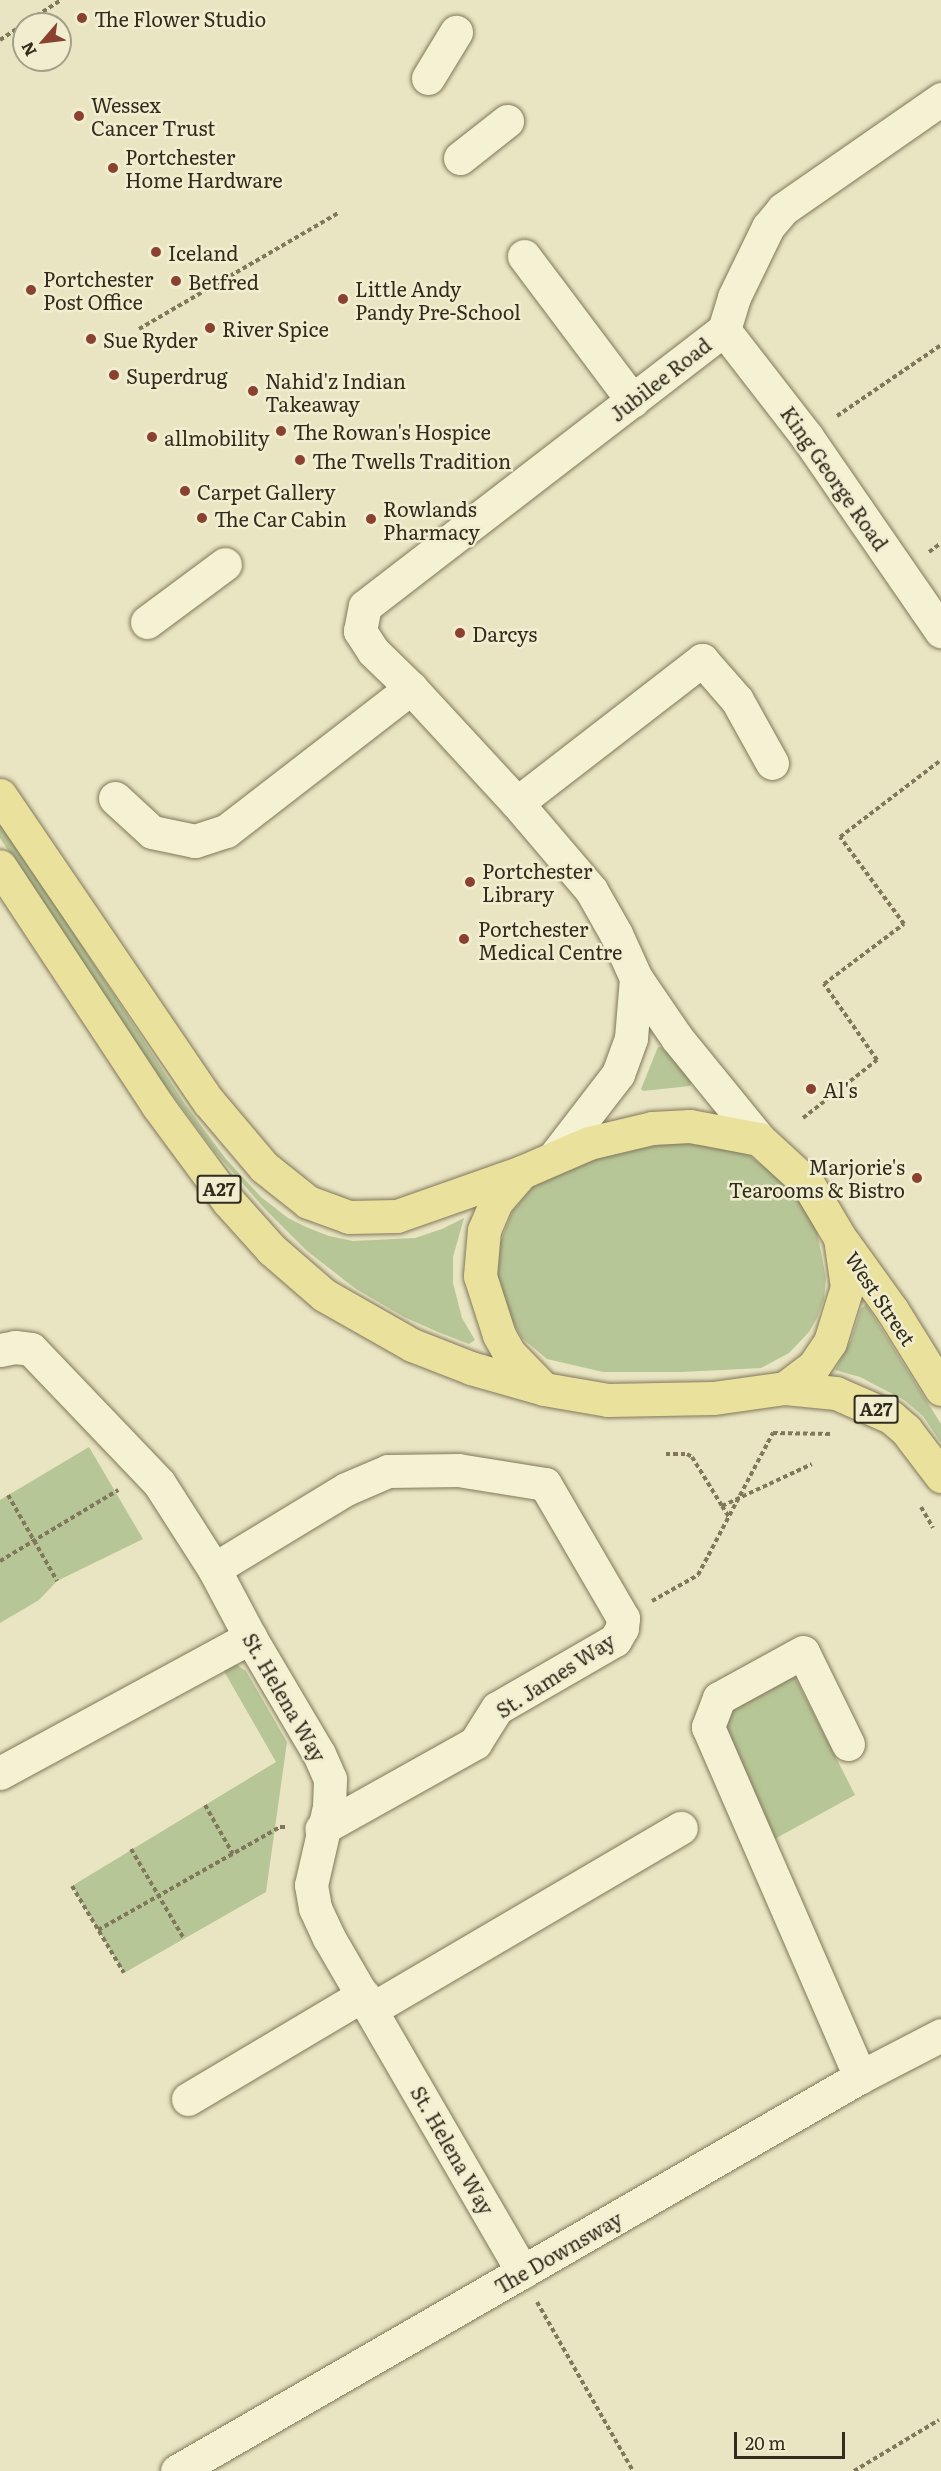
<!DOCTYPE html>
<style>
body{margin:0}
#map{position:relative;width:941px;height:2471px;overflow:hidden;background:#e9e5c2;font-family:Literata,serif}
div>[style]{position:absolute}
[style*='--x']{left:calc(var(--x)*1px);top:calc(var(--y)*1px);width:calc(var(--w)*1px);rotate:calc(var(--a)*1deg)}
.green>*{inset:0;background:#b7c697}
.path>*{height:4px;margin-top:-2px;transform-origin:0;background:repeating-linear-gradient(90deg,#81775b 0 4.5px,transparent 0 7.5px)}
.roads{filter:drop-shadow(0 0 2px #81775b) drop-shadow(0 0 2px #81775b)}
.minor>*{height:33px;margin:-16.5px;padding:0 16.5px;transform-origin:16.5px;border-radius:16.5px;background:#f5f2d4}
.major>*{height:33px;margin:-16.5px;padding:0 16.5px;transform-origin:16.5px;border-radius:16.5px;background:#eae19c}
.dots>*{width:16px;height:16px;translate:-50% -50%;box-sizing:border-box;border:3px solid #f1eed0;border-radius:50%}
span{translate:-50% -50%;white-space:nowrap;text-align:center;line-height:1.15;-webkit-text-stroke:5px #f1eed0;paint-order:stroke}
.shield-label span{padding:2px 4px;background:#f1eed0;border:2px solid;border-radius:4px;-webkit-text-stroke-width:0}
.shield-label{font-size:18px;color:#322c1e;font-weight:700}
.poi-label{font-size:20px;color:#322c1e}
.left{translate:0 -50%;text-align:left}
.right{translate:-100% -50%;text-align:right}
.street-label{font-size:20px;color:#322c1e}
.north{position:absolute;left:12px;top:12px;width:60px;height:60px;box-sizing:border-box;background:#f1eed0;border:2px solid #a5a089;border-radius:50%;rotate:242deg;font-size:16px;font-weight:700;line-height:24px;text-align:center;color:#322c1e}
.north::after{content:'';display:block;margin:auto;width:21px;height:27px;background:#8a4130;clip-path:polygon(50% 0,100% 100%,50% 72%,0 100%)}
.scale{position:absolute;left:734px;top:2432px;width:111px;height:27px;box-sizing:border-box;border:3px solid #322c1e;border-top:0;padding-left:8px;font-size:18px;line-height:21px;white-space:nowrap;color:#322c1e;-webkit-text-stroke:4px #f1eed0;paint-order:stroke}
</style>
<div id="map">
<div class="green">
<div style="clip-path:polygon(0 820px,185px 1104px,226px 1159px,261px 1197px,288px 1218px,306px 1227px,329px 1236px,353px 1241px,415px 1238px,442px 1229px,464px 1218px,453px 1257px,453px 1283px,462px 1318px,475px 1340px,469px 1344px,438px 1332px,404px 1317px,356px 1289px,307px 1251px,264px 1208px,215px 1152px,162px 1081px,0 838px)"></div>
<div style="clip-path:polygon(658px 1047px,661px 1047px,693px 1080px,690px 1086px,643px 1091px,641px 1089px)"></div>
<div style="clip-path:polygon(660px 1137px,744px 1152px,777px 1176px,797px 1194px,817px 1232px,826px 1278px,824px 1299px,817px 1318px,809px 1332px,789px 1353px,761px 1368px,682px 1372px,603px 1372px,547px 1359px,522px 1338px,511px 1319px,497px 1278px,496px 1254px,512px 1212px,536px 1183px,609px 1151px)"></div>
<div style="clip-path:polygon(866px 1304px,941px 1424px,941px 1443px,923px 1416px,904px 1400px,860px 1377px,835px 1370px,851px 1340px,861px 1309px)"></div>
<div style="clip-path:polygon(89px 1447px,143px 1539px,57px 1581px,39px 1600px,0 1623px,0 1500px)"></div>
<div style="clip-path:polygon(234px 1663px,246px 1671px,287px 1742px,266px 1892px,124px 1973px,72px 1886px,276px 1762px,221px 1666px)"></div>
<div style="clip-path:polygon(793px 1673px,855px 1795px,771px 1841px,723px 1734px,730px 1708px)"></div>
</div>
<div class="path">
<div style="--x:24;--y:24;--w:44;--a:-33"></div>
<div style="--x:0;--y:40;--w:29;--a:-34"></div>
<div style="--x:139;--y:329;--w:230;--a:-30.2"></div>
<div style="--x:837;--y:416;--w:126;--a:-34.3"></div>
<div style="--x:929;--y:552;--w:15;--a:-37"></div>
<div style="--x:803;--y:1118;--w:94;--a:-38.1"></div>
<div style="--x:877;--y:1060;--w:93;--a:-124.9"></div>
<div style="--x:824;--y:984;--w:100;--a:-36.9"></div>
<div style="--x:904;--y:924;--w:108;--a:-126.3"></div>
<div style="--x:840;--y:837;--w:127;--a:-37.3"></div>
<div style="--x:666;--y:1454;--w:21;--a:0"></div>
<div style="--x:687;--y:1454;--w:6;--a:31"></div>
<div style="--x:692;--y:1457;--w:57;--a:58.5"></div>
<div style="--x:722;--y:1506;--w:99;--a:-25"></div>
<div style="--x:8;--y:1495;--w:99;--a:60.3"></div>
<div style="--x:722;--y:1506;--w:13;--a:58"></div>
<div style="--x:921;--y:1507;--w:24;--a:60"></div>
<div style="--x:0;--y:1561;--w:138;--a:-31"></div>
<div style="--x:652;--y:1601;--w:53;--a:-29.5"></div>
<div style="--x:698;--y:1575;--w:161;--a:-62.2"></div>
<div style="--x:773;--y:1433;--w:60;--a:1"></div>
<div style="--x:205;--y:1805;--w:56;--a:60.3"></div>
<div style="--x:131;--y:1849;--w:104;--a:59.5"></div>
<div style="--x:72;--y:1886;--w:101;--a:59.1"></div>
<div style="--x:98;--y:1930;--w:209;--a:-29.5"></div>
<div style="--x:280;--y:1827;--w:7;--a:0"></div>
<div style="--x:537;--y:2302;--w:194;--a:60.4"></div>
<div style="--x:854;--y:2471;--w:99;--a:-31"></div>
</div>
<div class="roads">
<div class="minor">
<div style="--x:428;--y:78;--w:54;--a:-58.7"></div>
<div style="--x:460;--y:158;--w:60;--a:-38.2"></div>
<div style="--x:524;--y:256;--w:181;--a:53.1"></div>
<div style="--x:724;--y:330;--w:135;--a:52.2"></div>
<div style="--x:807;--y:437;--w:236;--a:55.4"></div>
<div style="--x:147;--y:622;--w:97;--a:-36.6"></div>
<div style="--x:115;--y:798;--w:50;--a:42.6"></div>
<div style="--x:152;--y:832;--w:44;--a:11.8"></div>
<div style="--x:195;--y:841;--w:33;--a:-18"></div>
<div style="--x:226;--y:831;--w:234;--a:-37.7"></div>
<div style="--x:517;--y:803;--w:234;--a:-37.7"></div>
<div style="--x:702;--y:660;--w:53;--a:48.8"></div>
<div style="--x:737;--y:700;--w:72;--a:60.9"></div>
<div style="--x:759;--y:1139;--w:130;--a:-129.1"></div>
<div style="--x:677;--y:1038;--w:73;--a:-124.3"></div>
<div style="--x:636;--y:978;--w:48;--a:-114.4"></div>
<div style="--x:616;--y:934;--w:51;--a:-119.6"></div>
<div style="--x:591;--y:890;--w:114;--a:-130.4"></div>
<div style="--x:517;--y:803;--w:156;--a:-132.7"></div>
<div style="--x:411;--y:688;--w:53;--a:-135.8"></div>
<div style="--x:373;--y:651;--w:24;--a:-123"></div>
<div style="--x:360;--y:631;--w:25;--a:-79"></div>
<div style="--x:365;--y:606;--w:453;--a:-37.6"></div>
<div style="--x:724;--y:330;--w:34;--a:-73"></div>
<div style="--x:734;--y:297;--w:78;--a:-64.1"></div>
<div style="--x:768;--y:227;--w:23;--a:-50"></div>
<div style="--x:783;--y:209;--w:193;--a:-34.8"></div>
<div style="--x:554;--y:1157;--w:105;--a:-52.4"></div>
<div style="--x:618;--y:1074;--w:38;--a:-70"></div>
<div style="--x:631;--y:1038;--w:60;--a:-85.2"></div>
<div style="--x:0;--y:1350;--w:15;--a:-11"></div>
<div style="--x:15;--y:1347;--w:16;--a:7"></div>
<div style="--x:31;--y:1349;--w:185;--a:46.3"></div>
<div style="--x:159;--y:1483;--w:102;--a:57.4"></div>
<div style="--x:214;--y:1569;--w:77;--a:62.1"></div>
<div style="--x:250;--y:1637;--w:136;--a:59.5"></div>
<div style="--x:319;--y:1754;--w:27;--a:66"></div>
<div style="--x:330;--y:1779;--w:28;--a:92"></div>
<div style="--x:329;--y:1807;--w:80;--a:103"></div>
<div style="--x:311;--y:1885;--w:23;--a:80"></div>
<div style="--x:315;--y:1908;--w:33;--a:65"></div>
<div style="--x:329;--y:1938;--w:386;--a:59.9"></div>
<div style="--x:214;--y:1569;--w:154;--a:-31.2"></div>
<div style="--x:346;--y:1489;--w:46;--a:-23.2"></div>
<div style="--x:388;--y:1471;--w:70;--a:-0.8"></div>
<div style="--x:458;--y:1470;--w:88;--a:9.1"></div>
<div style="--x:545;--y:1484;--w:155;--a:59.8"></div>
<div style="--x:623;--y:1618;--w:10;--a:96"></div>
<div style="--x:622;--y:1628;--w:14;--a:120"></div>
<div style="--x:615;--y:1640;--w:136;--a:150"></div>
<div style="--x:497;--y:1708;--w:41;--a:122.2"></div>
<div style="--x:475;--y:1743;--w:176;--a:150.8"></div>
<div style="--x:848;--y:1744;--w:102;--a:-116.1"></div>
<div style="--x:803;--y:1652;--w:96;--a:151.3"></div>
<div style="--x:719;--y:1698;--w:31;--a:111"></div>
<div style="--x:708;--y:1727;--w:382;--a:66.5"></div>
<div style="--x:0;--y:1773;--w:285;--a:-28.5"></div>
<div style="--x:372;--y:2009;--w:358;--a:-30.4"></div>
<div style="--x:188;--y:2099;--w:204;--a:-30.7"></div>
<div style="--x:177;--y:2471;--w:788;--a:-29.98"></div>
<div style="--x:860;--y:2077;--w:91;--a:-27.4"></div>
</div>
<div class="major">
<div style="--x:0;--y:795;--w:371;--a:55.8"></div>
<div style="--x:209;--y:1102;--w:85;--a:49.8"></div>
<div style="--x:264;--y:1167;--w:56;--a:38.5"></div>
<div style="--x:308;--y:1202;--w:44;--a:20.1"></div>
<div style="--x:349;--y:1217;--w:48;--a:-1.2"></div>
<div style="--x:397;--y:1216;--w:133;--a:-19.4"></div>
<div style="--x:522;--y:1172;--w:73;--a:-23.4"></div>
<div style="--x:589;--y:1143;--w:65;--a:-13.4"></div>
<div style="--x:652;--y:1128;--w:38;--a:-3"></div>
<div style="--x:690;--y:1126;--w:70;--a:10.7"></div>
<div style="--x:759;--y:1139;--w:67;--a:42.6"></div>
<div style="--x:808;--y:1184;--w:63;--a:59.3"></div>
<div style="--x:840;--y:1238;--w:49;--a:81.9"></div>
<div style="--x:847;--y:1287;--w:58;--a:107.2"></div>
<div style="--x:830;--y:1342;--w:29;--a:124"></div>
<div style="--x:814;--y:1366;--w:36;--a:143"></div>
<div style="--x:785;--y:1388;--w:73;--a:172.1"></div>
<div style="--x:713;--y:1398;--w:105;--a:178.9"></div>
<div style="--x:608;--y:1400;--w:65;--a:-170.2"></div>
<div style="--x:544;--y:1389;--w:76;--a:-164"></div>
<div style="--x:471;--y:1368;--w:63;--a:-158.7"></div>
<div style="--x:412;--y:1345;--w:101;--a:-150.4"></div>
<div style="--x:324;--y:1295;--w:69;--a:-139.1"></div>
<div style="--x:272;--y:1250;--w:66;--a:-131.9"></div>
<div style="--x:228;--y:1201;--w:118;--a:-126.4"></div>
<div style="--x:158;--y:1106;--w:287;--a:-123.4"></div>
<div style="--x:522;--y:1172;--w:40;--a:131"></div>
<div style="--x:496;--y:1202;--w:30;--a:113"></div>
<div style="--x:484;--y:1230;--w:46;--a:95"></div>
<div style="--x:480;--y:1276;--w:62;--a:72.1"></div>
<div style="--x:499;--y:1335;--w:21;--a:61"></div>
<div style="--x:509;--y:1353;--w:47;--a:45.9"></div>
<div style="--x:843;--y:1242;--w:84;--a:54.2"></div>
<div style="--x:892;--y:1310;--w:93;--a:58.2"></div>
<div style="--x:785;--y:1388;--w:51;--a:5.6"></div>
<div style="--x:836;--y:1393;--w:60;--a:23.6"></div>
<div style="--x:891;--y:1417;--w:20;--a:41"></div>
<div style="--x:906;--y:1430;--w:58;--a:52.7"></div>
</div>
</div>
<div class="dots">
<div style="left:82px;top:18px;background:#8a4130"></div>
<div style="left:79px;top:116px;background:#8a4130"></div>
<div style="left:113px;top:168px;background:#8a4130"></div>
<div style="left:156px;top:252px;background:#8a4130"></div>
<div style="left:176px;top:281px;background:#8a4130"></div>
<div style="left:31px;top:290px;background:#8a4130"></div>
<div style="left:343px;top:299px;background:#8a4130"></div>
<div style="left:210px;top:328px;background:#8a4130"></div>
<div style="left:91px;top:339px;background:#8a4130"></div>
<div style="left:114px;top:375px;background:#8a4130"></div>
<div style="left:253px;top:391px;background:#8a4130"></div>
<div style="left:281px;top:431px;background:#8a4130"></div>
<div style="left:152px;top:437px;background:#8a4130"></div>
<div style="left:300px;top:460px;background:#8a4130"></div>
<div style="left:185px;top:491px;background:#8a4130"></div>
<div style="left:202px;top:518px;background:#8a4130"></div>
<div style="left:371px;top:519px;background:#8a4130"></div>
<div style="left:460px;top:633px;background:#8a4130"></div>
<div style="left:470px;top:882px;background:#8a4130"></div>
<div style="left:464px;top:939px;background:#8a4130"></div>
<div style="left:811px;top:1089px;background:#8a4130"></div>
<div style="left:917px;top:1178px;background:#8a4130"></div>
</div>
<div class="shield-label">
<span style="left:219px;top:1189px">A27</span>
<span style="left:876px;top:1409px">A27</span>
</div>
<div class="poi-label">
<span class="left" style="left:94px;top:18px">The Flower Studio</span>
<span class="left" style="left:91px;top:116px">Wessex<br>Cancer Trust</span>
<span class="left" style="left:125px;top:168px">Portchester<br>Home Hardware</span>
<span class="left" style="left:168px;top:252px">Iceland</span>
<span class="left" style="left:43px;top:290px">Portchester<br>Post Office</span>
<span class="left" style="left:188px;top:281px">Betfred</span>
<span class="left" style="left:355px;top:300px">Little Andy<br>Pandy Pre-School</span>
<span class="left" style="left:222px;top:328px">River Spice</span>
<span class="left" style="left:103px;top:339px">Sue Ryder</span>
<span class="left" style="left:126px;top:375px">Superdrug</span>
<span class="left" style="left:265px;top:392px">Nahid'z Indian<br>Takeaway</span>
<span class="left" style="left:293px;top:431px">The Rowan's Hospice</span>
<span class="left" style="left:164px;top:437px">allmobility</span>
<span class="left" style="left:312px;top:460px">The Twells Tradition</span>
<span class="left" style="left:197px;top:491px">Carpet Gallery</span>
<span class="left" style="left:383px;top:520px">Rowlands<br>Pharmacy</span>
<span class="left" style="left:214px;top:518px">The Car Cabin</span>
<span class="left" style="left:472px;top:633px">Darcys</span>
<span class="left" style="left:482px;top:882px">Portchester<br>Library</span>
<span class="left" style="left:478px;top:940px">Portchester<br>Medical Centre</span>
<span class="left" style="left:823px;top:1089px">Al's</span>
<span class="right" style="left:905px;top:1178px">Marjorie's<br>Tearooms &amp; Bistro</span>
</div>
<div class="street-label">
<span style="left:660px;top:379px;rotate:-38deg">Jubilee Road</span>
<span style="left:835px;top:478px;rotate:55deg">King George Road</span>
<span style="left:881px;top:1298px;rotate:56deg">West Street</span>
<span style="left:555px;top:1675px;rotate:-33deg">St. James Way</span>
<span style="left:285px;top:1697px;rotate:60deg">St. Helena Way</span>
<span style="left:453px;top:2150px;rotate:60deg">St. Helena Way</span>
<span style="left:558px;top:2252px;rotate:-30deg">The Downsway</span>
</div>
<div class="north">N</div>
<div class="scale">20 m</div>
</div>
